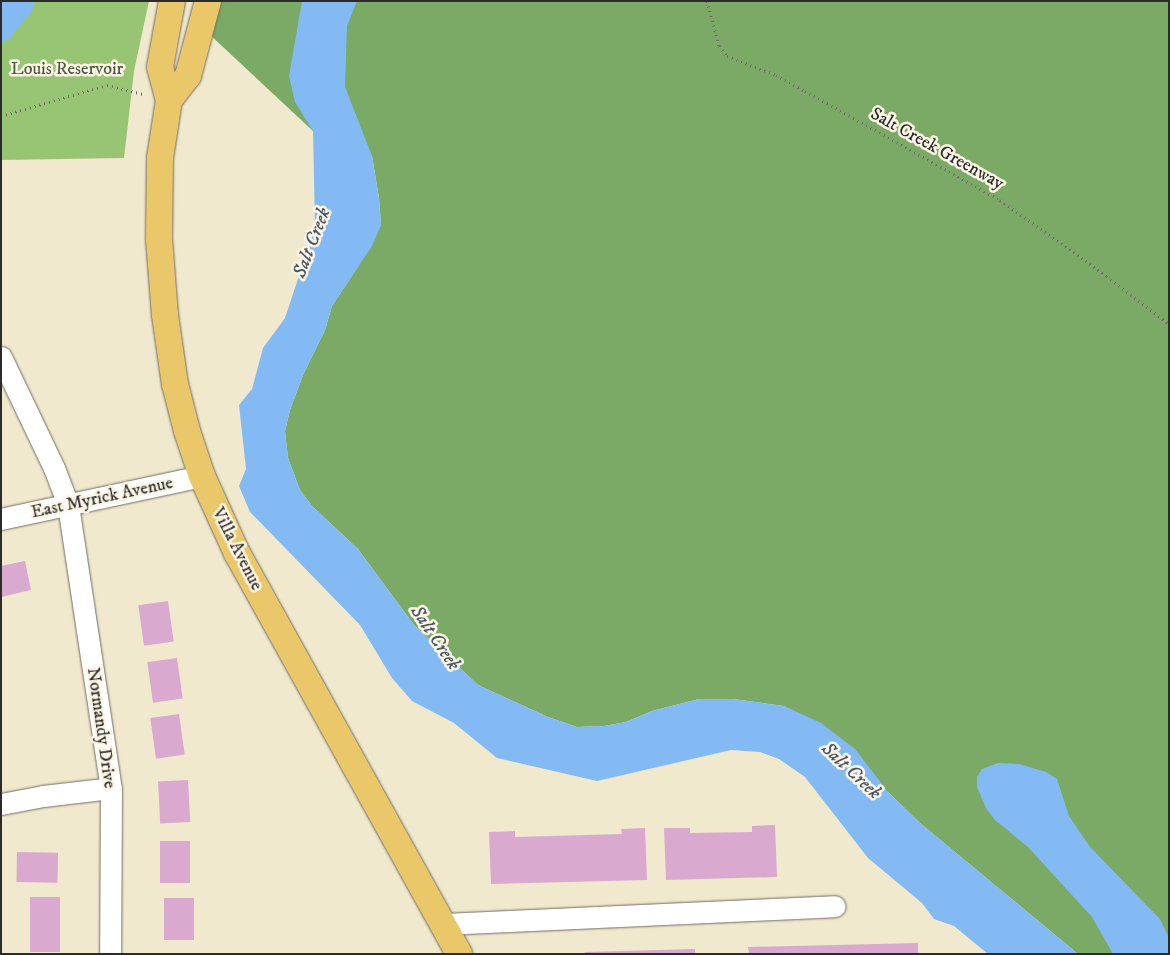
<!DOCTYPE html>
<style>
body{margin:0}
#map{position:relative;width:1170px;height:955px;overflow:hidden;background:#f1e9ce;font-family:"IM FELL DW Pica",serif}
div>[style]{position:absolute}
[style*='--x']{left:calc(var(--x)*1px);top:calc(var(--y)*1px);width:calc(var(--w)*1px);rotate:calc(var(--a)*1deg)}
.green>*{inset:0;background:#98c573}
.forest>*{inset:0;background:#7aaa65}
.water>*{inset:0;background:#84baf3}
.building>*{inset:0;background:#d9a9cf;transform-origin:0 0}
.path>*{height:3px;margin-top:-1.5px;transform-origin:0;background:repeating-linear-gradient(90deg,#706e64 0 1px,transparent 0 5px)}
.roads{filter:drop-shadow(0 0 1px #706e64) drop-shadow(0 0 1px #706e64)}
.minor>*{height:21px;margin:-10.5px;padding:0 10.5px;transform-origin:10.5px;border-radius:10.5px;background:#fff}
.major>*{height:26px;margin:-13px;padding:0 13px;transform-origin:13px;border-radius:13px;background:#eac769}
span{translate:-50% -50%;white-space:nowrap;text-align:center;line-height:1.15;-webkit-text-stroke:5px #fcf5e5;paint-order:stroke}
.park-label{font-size:18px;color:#4c5941}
.street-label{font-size:18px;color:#2b2b2b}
.water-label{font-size:19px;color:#465667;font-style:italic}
.frame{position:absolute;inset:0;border:2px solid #2b2b2b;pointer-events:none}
</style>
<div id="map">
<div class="green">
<div style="clip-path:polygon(1px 1px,149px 1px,134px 71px,124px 158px,1px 160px)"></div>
</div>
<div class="forest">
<div style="clip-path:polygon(222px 1px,1169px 1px,1169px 954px,1078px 954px,920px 823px,888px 792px,784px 706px,733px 699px,699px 699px,652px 711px,626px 722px,604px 726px,577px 727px,548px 717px,478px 685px,414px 625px,358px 549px,312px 506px,300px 490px,288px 458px,285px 431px,290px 410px,303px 375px,325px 330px,332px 306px,357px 268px,381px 225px,379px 198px,372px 156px,313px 131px,208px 33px)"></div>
</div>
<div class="water">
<div style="clip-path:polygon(1px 1px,35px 1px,31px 12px,8px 40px,1px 43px)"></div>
<div style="clip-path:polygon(302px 1px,357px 1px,347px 26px,345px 87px,372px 156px,379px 198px,381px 225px,372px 246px,332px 306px,325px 330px,303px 375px,290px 410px,285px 431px,288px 458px,300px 490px,312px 506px,358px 549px,414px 625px,478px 685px,548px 717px,577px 727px,604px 726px,626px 722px,652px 711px,699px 699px,733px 699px,784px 706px,821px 723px,855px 749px,888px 792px,920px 823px,1078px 954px,988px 954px,954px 926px,934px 919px,922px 903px,868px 858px,805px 777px,779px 759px,760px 752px,731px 750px,597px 781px,497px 758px,454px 723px,412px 701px,392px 678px,360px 625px,250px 512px,239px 486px,246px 469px,239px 405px,252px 389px,263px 348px,285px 318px,315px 228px,313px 131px,295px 102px,289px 76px)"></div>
<div style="clip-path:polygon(998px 763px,1019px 764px,1046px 772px,1057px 779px,1069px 816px,1090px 847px,1160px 919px,1169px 938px,1169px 954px,1113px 954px,1092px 917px,1028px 847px,995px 820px,986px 808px,977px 787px,977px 777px,982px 769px)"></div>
</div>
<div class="building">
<div style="clip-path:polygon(25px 561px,31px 590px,1px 597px,1px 566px)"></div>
<div style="left:168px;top:601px;width:41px;height:30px;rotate:82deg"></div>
<div style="left:177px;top:658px;width:41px;height:30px;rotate:82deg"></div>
<div style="left:179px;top:714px;width:41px;height:29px;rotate:82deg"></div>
<div style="left:188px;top:780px;width:42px;height:30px;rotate:87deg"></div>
<div style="clip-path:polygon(775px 825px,777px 877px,666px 880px,664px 828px,690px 828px,690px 833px,752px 832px,752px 826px)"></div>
<div style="clip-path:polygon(645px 828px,647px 880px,491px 884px,489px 832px,515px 831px,515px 837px,622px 834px,621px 829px)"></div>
<div style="left:160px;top:841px;width:30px;height:42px"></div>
<div style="left:17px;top:852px;width:41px;height:30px;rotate:1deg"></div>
<div style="left:30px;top:897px;width:30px;height:55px"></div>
<div style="left:164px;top:898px;width:30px;height:42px"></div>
<div style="clip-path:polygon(918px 943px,918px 954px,749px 954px,748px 947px)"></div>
<div style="clip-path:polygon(695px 949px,695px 954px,585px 954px,585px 952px)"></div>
</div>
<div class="path">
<div style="--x:707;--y:1;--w:47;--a:75.1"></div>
<div style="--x:719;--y:46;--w:13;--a:51"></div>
<div style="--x:727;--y:56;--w:53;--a:21.2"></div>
<div style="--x:776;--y:75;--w:33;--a:29"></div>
<div style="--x:805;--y:91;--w:223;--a:29.2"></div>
<div style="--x:1000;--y:200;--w:131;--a:35.4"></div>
<div style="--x:1107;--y:276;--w:78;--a:37.7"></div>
<div style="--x:1;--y:116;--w:110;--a:-16.3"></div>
<div style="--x:107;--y:85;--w:38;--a:14"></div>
</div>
<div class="roads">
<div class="minor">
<div style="--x:1;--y:357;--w:123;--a:64.5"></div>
<div style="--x:54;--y:468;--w:40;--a:69"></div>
<div style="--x:68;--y:505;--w:286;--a:81.4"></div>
<div style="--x:111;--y:788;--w:166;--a:90.3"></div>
<div style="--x:1;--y:519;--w:206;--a:-12.1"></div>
<div style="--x:1;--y:804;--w:43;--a:-10.8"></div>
<div style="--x:43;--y:796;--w:68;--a:-6.7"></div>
<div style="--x:443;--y:924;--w:392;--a:-2.6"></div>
</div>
<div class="major">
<div style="--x:172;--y:1;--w:67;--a:100.3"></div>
<div style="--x:160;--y:67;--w:34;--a:75"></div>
<div style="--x:169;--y:100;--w:59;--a:98.8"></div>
<div style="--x:160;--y:158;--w:81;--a:90.7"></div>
<div style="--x:159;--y:239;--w:76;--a:85.5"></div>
<div style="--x:165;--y:315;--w:70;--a:81.8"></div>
<div style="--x:175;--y:384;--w:49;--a:75.7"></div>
<div style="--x:187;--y:431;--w:47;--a:71.6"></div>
<div style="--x:202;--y:476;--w:85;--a:65.6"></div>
<div style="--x:237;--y:553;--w:458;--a:61"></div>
<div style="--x:169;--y:100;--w:31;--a:-52"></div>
<div style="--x:188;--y:76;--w:78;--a:-75.1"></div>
</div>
</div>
<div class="park-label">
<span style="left:67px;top:69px">Louis Reservoir</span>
</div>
<div class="street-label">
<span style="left:937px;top:149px;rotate:29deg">Salt Creek Greenway</span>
<span style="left:102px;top:498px;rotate:-12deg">East Myrick Avenue</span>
<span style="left:237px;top:549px;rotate:63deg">Villa Avenue</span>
<span style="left:101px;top:728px;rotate:82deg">Normandy Drive</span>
</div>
<div class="water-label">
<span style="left:312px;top:243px;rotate:-69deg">Salt Creek</span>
<span style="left:435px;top:638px;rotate:56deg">Salt Creek</span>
<span style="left:851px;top:771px;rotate:43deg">Salt Creek</span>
</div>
<div class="frame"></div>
</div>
